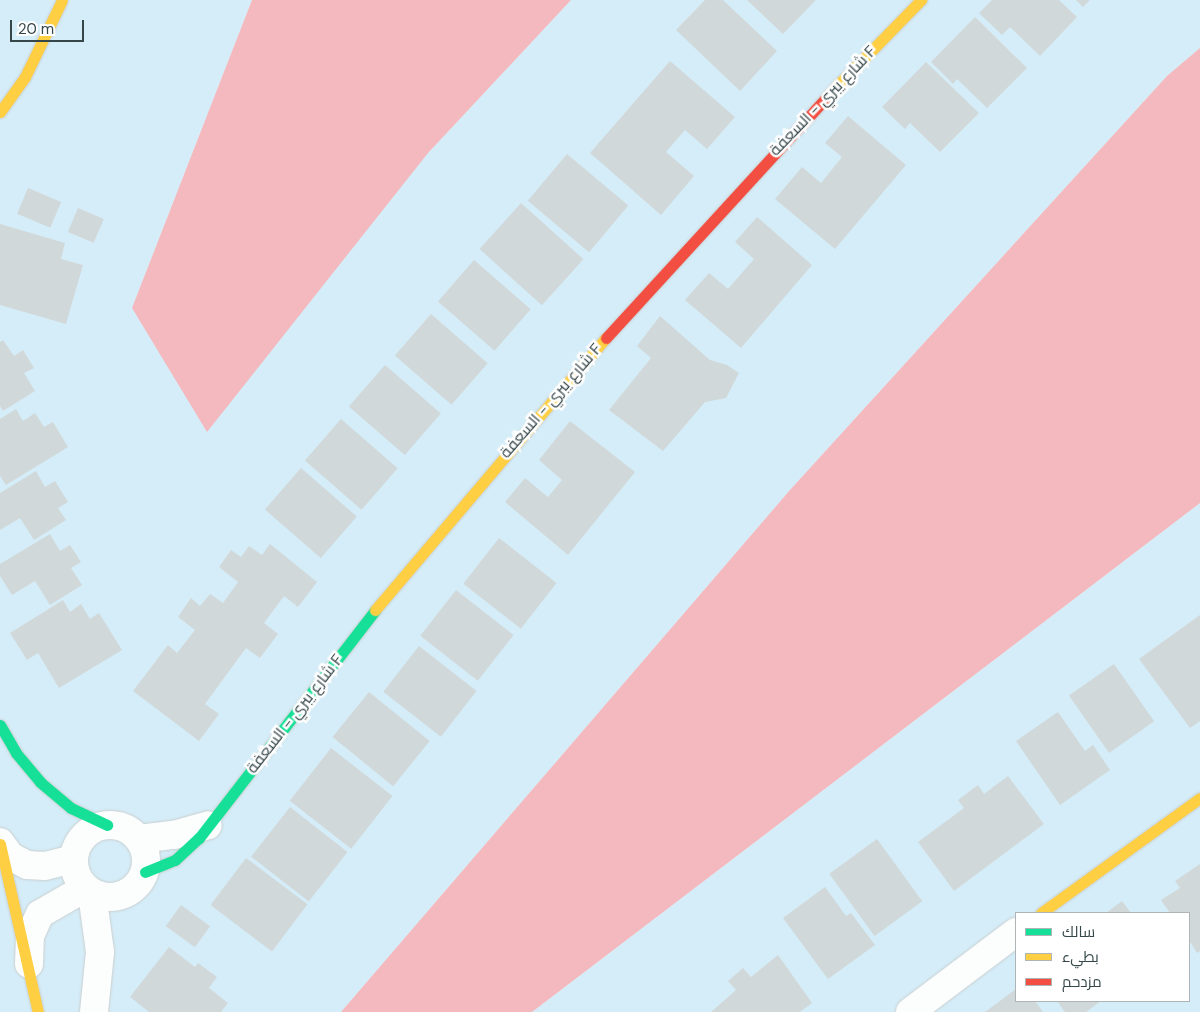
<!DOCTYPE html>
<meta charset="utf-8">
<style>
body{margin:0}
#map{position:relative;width:1200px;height:1012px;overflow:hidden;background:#ecf1f2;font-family:"DM Sans",Cairo,sans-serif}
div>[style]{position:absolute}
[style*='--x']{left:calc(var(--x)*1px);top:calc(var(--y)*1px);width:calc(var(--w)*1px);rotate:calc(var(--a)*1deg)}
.sand>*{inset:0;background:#d5edf8}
.water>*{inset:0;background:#f3b9be}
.building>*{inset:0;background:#d1d8d9;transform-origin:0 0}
.roads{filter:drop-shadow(0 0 1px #c9cfd0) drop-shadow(0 0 1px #c9cfd0)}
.street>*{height:28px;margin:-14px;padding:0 14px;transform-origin:14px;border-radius:14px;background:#fcfdfd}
.street>.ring{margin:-14px;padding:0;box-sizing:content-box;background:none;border:28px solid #fcfdfd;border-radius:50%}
.fast>*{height:11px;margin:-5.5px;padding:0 5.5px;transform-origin:5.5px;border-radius:5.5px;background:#16e098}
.slow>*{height:11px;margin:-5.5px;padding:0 5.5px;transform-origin:5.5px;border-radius:5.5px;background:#ffcf43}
.jam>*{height:11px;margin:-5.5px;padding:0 5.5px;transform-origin:5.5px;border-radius:5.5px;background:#f24e42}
span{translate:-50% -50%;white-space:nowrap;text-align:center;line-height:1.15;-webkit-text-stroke:5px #fff;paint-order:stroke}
.street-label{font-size:16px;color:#36474a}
.legend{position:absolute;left:1015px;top:912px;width:175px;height:90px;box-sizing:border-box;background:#fff;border:1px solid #afb5b7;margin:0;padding:6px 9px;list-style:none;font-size:15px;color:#36474a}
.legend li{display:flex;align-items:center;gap:10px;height:25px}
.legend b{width:25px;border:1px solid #afb5b7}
.scale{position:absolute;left:10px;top:20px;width:74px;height:22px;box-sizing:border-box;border:2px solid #36474a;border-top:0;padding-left:6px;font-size:15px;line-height:18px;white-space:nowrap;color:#36474a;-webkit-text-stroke:4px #fff;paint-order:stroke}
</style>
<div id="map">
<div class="sand">
<div style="clip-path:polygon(0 0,252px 0,132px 308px,428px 153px,571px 0,1200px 0,1200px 48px,1167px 76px,790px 490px,341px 1012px,0 1012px)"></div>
<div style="clip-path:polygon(evenodd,1200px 503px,1200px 1012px,532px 1012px,1200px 503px,1016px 913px,1189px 913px,1189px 1001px,1016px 1001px,1016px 913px)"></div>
</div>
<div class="water">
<div style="clip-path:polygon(252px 0,571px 0,428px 153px,207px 432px,132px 308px)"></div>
<div style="clip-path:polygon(1200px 48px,1200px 503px,532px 1012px,341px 1012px,790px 490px,1167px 76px)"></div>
</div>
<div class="building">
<div style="clip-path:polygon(705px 0,723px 0,777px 51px,740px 91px,676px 30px)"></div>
<div style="clip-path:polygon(747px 0,816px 0,783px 34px)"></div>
<div style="clip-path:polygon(992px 0,1059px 0,1077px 17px,1040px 56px,1010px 27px,1002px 35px,979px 13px)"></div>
<div style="clip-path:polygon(1076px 0,1090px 0,1083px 7px)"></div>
<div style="clip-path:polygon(975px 17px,1027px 68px,987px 108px,957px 79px,953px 84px,931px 62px)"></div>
<div style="clip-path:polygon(670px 61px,735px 117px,707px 149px,685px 130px,666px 152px,694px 176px,661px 215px,590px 153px)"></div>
<div style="clip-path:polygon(926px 62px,979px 113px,940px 152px,910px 123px,905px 129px,882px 107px)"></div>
<div style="clip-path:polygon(848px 116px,906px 165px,835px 249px,775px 199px,802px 167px,821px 183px,842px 157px,825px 143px)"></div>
<div style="left:567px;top:154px;width:80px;height:61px;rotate:40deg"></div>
<div style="left:28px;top:188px;width:36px;height:28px;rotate:23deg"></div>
<div style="left:521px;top:203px;width:84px;height:62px;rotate:42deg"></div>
<div style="left:78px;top:208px;width:28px;height:26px;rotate:23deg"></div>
<div style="clip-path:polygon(757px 217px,812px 265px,741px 348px,685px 300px,709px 273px,728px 289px,754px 259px,735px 242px)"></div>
<div style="clip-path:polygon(0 224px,65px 243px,61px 259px,83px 265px,66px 324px,0 305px)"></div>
<div style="left:474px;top:260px;width:75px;height:55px;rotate:41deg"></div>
<div style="left:431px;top:314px;width:75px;height:55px;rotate:41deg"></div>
<div style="clip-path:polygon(660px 316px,710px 360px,727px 365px,739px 373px,726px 398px,705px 402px,663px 451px,609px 410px,651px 358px,637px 346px)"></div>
<div style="clip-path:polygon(3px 340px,14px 356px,23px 350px,34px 368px,24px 373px,35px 391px,3px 411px,0 406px,0 342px)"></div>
<div style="left:385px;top:365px;width:74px;height:55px;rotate:41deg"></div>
<div style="clip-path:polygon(16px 409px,23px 421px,35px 413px,44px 427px,53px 422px,68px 447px,6px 485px,0 476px,0 419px)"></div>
<div style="left:341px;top:419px;width:75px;height:55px;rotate:41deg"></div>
<div style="clip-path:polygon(570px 421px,635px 472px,568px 555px,505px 502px,525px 478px,548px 497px,562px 480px,539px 460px)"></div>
<div style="left:301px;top:468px;width:74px;height:55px;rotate:41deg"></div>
<div style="clip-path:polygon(36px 471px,45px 487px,55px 481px,68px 502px,58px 508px,66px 520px,34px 540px,20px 518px,0 530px,0 493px)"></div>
<div style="clip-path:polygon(50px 534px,60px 551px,70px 545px,81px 562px,71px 568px,82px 585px,50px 605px,35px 581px,12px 595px,0 576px,0 564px)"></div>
<div style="left:499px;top:538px;width:73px;height:58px;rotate:38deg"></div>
<div style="clip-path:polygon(270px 544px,317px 582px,298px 607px,284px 596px,264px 623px,278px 634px,260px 658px,246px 648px,205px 704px,219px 714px,199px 741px,133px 691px,168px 645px,177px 653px,195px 630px,178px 617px,191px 598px,200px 606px,210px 594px,223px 603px,238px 582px,219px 567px,231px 550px,241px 557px,249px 546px,262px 555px)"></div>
<div style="left:456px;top:590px;width:73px;height:58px;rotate:38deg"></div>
<div style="clip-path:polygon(63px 600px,70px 612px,81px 604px,90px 619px,99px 613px,122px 650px,59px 688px,38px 653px,27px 660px,10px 633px)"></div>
<div style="clip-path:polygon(1200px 615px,1200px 721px,1190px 728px,1139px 659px)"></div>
<div style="left:419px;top:646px;width:73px;height:58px;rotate:38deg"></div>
<div style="left:1114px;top:664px;width:70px;height:55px;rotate:55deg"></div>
<div style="left:369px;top:692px;width:78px;height:58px;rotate:39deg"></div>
<div style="clip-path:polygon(1058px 712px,1085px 751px,1093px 745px,1110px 770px,1060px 805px,1016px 741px)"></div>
<div style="left:331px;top:748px;width:78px;height:67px;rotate:38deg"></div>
<div style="clip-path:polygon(1008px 776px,1044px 824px,954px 891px,918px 842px,964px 808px,958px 800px,978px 785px,984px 794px)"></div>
<div style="left:290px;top:807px;width:73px;height:63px;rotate:38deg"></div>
<div style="left:877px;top:839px;width:77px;height:59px;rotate:54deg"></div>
<div style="left:246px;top:858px;width:77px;height:59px;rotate:37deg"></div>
<div style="clip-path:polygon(1200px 864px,1200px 951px,1197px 953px,1189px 940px,1189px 913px,1170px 913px,1161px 900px,1180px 888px,1175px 881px)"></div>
<div style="clip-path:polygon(825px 887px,846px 916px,851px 913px,875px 945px,828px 979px,783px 918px)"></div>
<div style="clip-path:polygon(1122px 901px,1131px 913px,1106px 913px)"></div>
<div style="left:181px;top:905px;width:36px;height:26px;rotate:36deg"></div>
<div style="clip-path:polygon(169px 947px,195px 967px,198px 963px,217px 977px,209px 988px,228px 1003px,221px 1012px,149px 1012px,130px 997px)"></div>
<div style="clip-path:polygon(778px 955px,812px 1003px,800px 1012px,711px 1012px,736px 990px,728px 981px,743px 968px,751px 977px)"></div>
<div style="clip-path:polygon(1016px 989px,1016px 1001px,1035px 1001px,1043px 1012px,985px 1012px)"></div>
<div style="clip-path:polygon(1057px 1001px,1101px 1001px,1086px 1012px,1065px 1012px)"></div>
</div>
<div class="roads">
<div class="street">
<div class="ring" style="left:74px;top:825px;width:44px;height:44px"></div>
<div style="--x:139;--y:839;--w:35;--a:-7"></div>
<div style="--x:174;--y:835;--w:35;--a:-16"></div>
<div style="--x:0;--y:842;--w:17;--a:54"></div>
<div style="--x:10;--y:856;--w:19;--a:28"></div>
<div style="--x:27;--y:865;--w:18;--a:3"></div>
<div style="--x:45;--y:866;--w:29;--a:-14"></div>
<div style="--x:92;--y:893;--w:60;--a:82.3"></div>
<div style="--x:100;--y:952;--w:60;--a:95.7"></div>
<div style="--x:29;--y:964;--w:28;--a:-88"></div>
<div style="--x:30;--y:936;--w:24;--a:-66"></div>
<div style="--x:40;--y:914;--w:52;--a:-30"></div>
<div style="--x:910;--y:1012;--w:133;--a:-37"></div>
</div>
<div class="fast">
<div style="--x:0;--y:725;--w:32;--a:60"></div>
<div style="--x:16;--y:753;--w:38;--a:50"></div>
<div style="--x:40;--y:782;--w:40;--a:40"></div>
<div style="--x:71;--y:808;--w:40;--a:25"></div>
<div style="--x:145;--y:872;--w:32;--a:-22"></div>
<div style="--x:175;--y:860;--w:33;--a:-43"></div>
<div style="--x:199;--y:838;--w:288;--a:-52.3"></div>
</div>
<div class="slow">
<div style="--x:836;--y:87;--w:122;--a:-45.7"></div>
<div style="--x:0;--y:112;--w:43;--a:-54.5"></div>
<div style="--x:25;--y:77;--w:85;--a:-64.3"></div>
<div style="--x:375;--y:610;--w:357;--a:-49.7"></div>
<div style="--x:0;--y:844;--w:172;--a:77.3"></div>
<div style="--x:1041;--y:913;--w:196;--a:-35.9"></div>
</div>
<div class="jam">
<div style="--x:606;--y:338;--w:340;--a:-47.5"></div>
</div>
</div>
<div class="street-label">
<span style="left:823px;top:101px;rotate:-46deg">شارع يبري - السعفة F</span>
<span style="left:551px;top:401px;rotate:-49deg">شارع يبري - السعفة F</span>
<span style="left:295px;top:714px;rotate:-52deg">شارع يبري - السعفة F</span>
</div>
<ul class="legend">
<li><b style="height:6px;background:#16e098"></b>سالك</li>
<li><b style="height:6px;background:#ffcf43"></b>بطيء</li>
<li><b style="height:6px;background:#f24e42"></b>مزدحم</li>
</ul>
<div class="scale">20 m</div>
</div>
